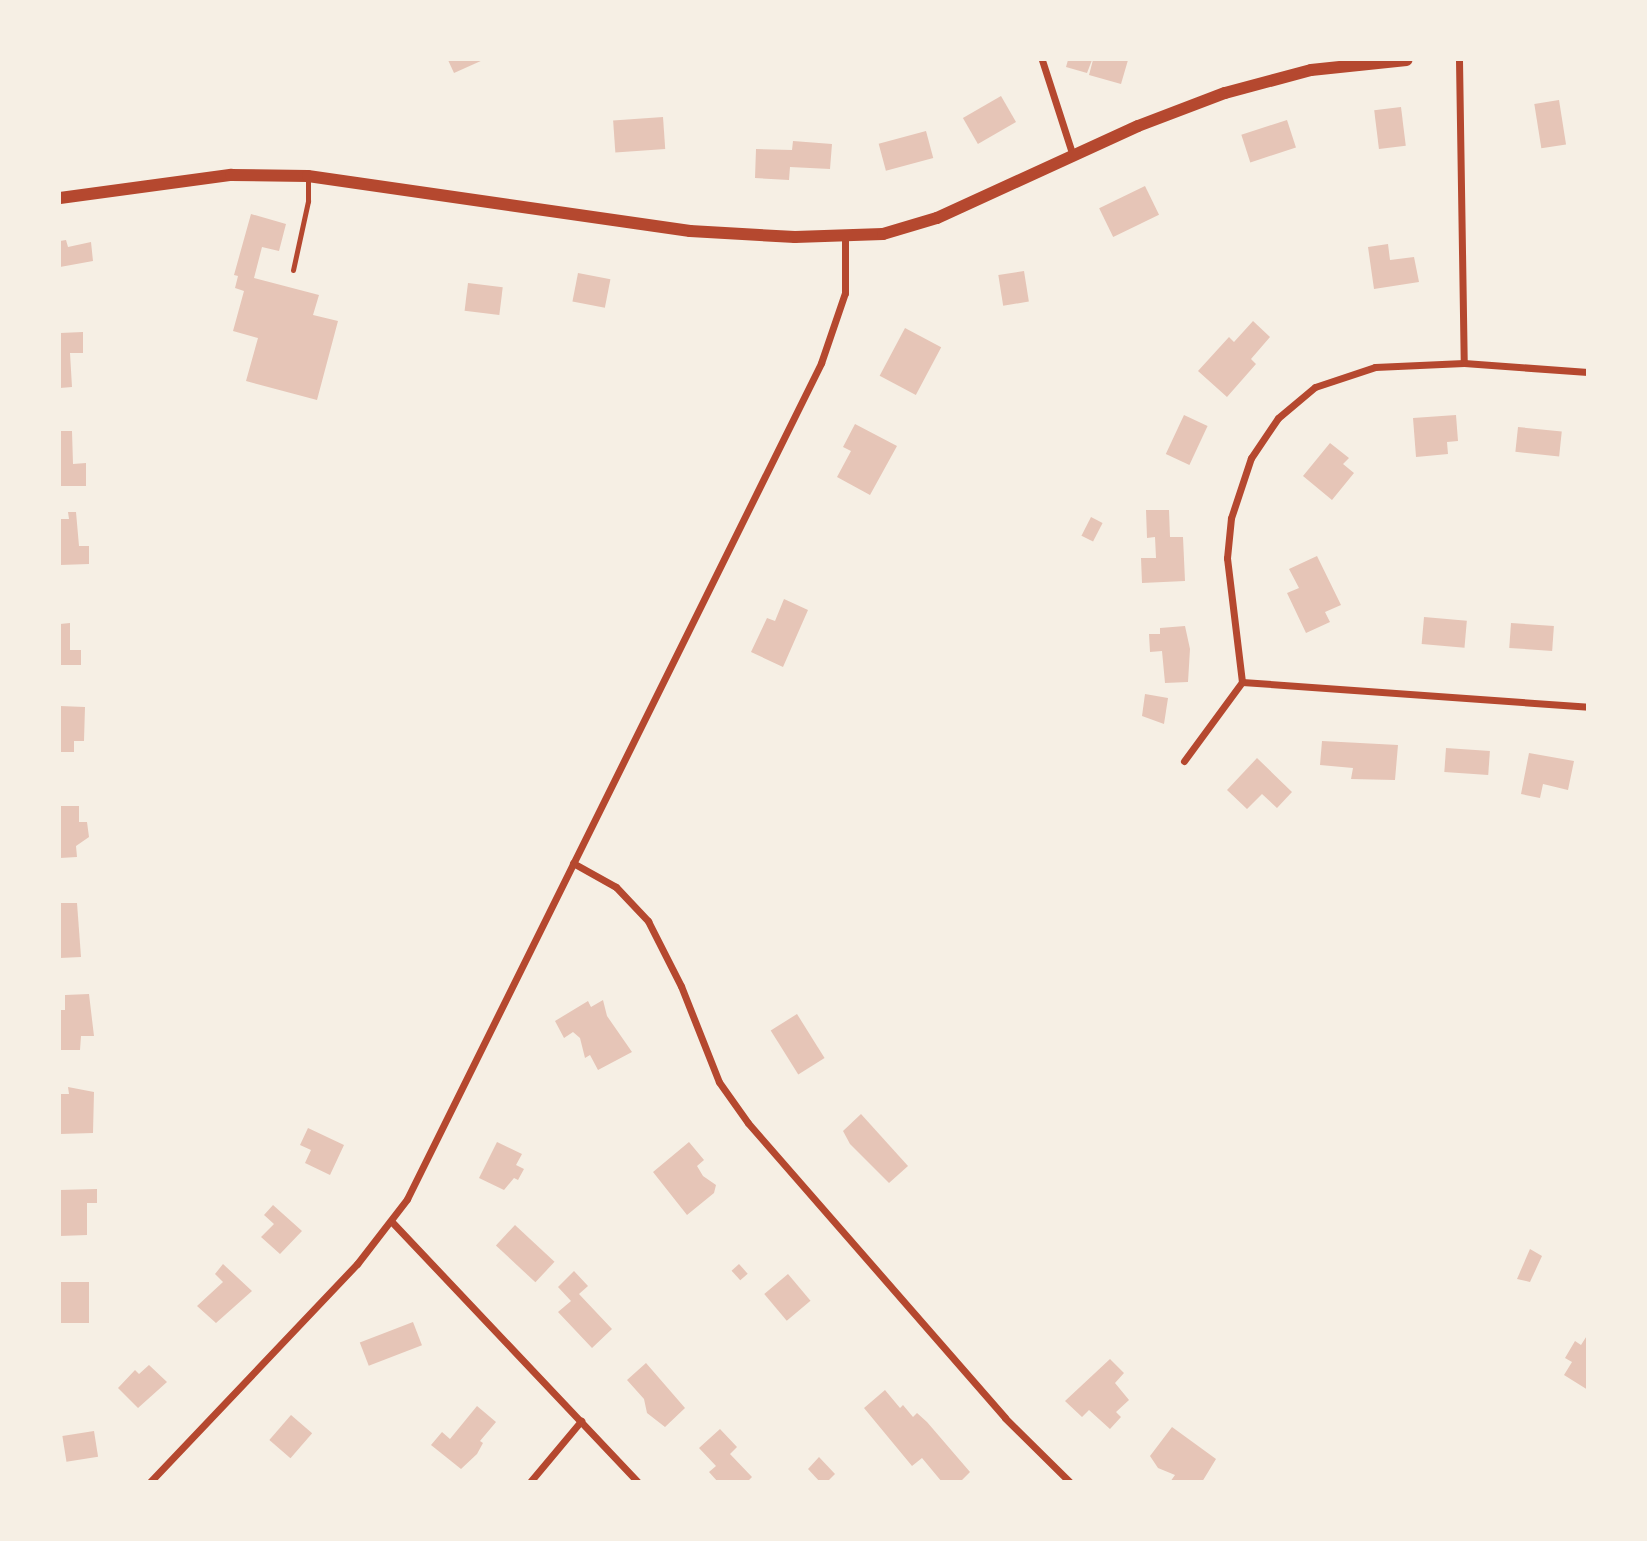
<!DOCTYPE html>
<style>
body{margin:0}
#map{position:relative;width:1647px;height:1541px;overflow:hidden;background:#f6efe4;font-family:"Roboto Serif",serif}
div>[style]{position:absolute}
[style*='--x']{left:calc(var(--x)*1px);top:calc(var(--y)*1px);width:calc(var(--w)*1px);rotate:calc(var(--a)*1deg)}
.building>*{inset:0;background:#e6c5b7;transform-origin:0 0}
.service>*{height:5px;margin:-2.5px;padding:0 2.5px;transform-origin:2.5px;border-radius:2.5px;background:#b5482f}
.minor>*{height:7px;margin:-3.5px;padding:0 3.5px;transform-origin:3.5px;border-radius:3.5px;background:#b5482f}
.tertiary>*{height:12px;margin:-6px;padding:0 6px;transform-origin:6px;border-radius:6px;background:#b5482f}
span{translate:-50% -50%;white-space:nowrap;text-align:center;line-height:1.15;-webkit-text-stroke:6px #f6efe4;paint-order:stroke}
.frame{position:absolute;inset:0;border:61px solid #f6efe4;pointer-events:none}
</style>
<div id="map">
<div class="building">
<div style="clip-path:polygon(448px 60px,483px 60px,454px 73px)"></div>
<div style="clip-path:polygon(1068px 60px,1092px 60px,1087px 73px,1066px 67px)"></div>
<div style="clip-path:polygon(1093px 60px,1128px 60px,1121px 84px,1089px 75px)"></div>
<div style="left:1001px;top:96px;width:30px;height:44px;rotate:60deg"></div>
<div style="left:1559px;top:100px;width:45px;height:25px;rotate:81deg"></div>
<div style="left:1401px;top:107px;width:39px;height:27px;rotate:83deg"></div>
<div style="left:663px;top:117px;width:32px;height:50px;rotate:86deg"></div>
<div style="left:1287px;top:120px;width:29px;height:48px;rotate:72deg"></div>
<div style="left:926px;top:131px;width:28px;height:49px;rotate:75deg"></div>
<div style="clip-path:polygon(793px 141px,832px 144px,830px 169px,790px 167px,789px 180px,755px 178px,756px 149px,792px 150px)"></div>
<div style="left:1145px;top:186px;width:32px;height:51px;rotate:64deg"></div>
<div style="clip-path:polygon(251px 214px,286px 224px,279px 251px,262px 247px,254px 278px,319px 295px,313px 315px,338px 321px,317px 400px,246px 381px,258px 338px,233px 331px,244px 291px,235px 288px,238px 276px,234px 275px)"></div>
<div style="clip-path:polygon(66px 240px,68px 247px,91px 242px,93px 261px,60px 267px,60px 241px)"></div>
<div style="clip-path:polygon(1388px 244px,1390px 260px,1414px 257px,1419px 282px,1374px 289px,1368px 247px)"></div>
<div style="left:1024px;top:271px;width:31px;height:26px;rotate:81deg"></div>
<div style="left:578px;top:273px;width:33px;height:29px;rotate:11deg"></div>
<div style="left:468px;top:283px;width:35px;height:28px;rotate:7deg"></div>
<div style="clip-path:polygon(1253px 321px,1270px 337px,1251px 359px,1256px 364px,1227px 397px,1198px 371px,1229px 337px,1234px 342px)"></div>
<div style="left:905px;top:328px;width:41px;height:54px;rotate:28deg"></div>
<div style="clip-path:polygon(83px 332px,83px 353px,70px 353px,72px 387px,60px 388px,60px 333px)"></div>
<div style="left:1184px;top:415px;width:26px;height:43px;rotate:25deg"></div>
<div style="clip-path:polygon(1456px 415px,1458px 441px,1447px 442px,1448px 454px,1416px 457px,1413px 418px)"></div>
<div style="clip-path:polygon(855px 424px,897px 446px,870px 495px,837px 477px,851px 451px,843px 447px)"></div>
<div style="left:1518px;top:427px;width:44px;height:25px;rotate:6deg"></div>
<div style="clip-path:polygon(60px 431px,72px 431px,73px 464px,86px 463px,86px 486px,60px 486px)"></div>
<div style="clip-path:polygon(1330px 443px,1349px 458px,1343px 464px,1354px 473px,1332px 500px,1303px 476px)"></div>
<div style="clip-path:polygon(1146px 510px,1169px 510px,1170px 537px,1183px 537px,1185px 581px,1142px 583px,1141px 558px,1156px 558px,1155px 537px,1147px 538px)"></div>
<div style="clip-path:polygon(68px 512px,76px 512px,79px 546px,89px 546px,89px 564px,60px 565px,60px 519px,69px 519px)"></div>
<div style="left:1091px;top:517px;width:13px;height:21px;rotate:27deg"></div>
<div style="clip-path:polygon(1317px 556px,1341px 605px,1325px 612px,1330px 622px,1306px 633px,1287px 593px,1299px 588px,1289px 569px)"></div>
<div style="clip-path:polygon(784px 599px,808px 610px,783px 667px,751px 652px,767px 618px,775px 621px)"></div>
<div style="left:1424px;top:617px;width:43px;height:27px;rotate:5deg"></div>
<div style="clip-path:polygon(70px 623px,70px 650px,81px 650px,81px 665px,60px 665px,60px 624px)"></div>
<div style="left:1511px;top:623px;width:43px;height:25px;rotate:4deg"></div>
<div style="clip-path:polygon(1185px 626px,1190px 649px,1188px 682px,1165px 683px,1162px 651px,1150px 652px,1149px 634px,1160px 634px,1160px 628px)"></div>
<div style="clip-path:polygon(1145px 694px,1168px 698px,1164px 724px,1142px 716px)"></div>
<div style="clip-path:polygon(60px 706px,85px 707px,84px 741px,74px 741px,74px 752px,60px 752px)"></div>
<div style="clip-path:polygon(1322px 741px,1398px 745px,1395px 780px,1351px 779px,1353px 768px,1320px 765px)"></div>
<div style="left:1446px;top:748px;width:44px;height:24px;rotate:4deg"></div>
<div style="clip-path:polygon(1529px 753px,1574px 761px,1568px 790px,1543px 784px,1540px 798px,1521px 794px)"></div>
<div style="clip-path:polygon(1257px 758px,1292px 792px,1277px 808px,1262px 794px,1247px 809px,1227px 790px)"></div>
<div style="clip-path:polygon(60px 806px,79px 806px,79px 822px,87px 822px,89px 837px,76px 846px,77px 857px,60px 858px)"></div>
<div style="clip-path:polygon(60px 903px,77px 903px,81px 957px,60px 958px)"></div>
<div style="clip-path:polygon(89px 994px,94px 1036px,81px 1036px,80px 1050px,60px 1050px,60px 1010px,65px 1010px,65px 995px)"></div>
<div style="clip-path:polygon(603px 1000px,607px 1016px,632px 1052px,598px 1070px,590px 1055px,585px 1058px,580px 1038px,573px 1032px,564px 1038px,555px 1021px,588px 1001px,591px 1007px)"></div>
<div style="left:797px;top:1014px;width:52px;height:31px;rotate:58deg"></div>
<div style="clip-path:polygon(68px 1087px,94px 1092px,93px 1133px,60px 1134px,60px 1094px,69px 1094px)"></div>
<div style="clip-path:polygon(861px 1114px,908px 1166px,889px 1183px,850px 1144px,843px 1131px)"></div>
<div style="clip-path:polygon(308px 1128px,344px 1145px,330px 1175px,305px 1163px,311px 1150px,300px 1145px)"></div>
<div style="clip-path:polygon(497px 1142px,522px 1154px,516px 1165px,524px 1169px,518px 1180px,514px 1178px,504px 1190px,479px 1178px)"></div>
<div style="clip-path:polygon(689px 1142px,704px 1160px,697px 1166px,703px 1176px,716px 1185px,714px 1193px,687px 1215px,653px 1172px)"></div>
<div style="clip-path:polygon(97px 1189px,97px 1203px,87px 1203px,87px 1235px,60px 1236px,60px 1190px)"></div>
<div style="clip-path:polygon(273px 1205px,302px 1231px,280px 1254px,261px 1237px,274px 1224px,264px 1215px)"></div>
<div style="left:515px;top:1225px;width:54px;height:28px;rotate:43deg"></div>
<div style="clip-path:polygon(1530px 1249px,1542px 1256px,1530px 1282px,1517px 1279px)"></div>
<div style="clip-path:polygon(223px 1264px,252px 1291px,216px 1323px,197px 1306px,223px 1282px,215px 1274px)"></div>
<div style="left:739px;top:1264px;width:13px;height:10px;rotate:48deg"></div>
<div style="clip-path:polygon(574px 1271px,588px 1286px,579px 1294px,612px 1329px,592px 1348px,558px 1312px,571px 1301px,558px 1287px)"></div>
<div style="left:788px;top:1274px;width:35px;height:31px;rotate:50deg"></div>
<div style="left:61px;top:1282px;width:28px;height:41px"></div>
<div style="left:413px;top:1322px;width:25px;height:57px;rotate:69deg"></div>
<div style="clip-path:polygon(1588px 1334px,1588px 1390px,1564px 1375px,1572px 1362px,1565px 1358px,1575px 1341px,1581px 1345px)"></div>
<div style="clip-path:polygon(1110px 1359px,1124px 1373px,1115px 1383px,1129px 1400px,1116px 1412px,1121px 1417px,1110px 1429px,1089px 1410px,1082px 1417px,1065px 1401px)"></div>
<div style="clip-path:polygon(646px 1363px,685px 1408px,665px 1427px,647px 1413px,644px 1399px,627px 1380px)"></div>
<div style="clip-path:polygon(149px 1365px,167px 1382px,138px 1408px,118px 1388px,135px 1370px,139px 1374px)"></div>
<div style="clip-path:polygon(885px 1390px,900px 1408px,903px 1405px,913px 1417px,917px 1413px,927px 1422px,970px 1472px,960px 1482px,942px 1482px,922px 1458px,912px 1466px,864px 1408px)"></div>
<div style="clip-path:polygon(477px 1406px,496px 1422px,480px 1441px,483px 1443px,477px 1454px,461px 1469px,431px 1445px,442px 1432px,450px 1439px)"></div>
<div style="left:291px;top:1415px;width:28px;height:33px;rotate:41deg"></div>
<div style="clip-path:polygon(1172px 1427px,1216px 1459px,1202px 1482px,1170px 1482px,1175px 1475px,1158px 1468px,1150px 1456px)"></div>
<div style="clip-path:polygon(720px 1429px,737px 1447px,730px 1454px,752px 1477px,747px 1482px,718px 1482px,709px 1472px,716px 1466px,699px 1448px)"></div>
<div style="left:94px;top:1431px;width:26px;height:32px;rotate:81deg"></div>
<div style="clip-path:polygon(819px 1457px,835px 1474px,827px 1482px,820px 1482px,808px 1469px)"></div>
</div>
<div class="service">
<div style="--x:293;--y:270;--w:71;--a:-77.7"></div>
<div style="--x:308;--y:201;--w:24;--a:-90"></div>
</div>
<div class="minor">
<div style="--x:1042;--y:60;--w:101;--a:72.1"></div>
<div style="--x:1459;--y:60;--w:303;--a:89.1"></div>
<div style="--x:1242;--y:682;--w:347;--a:4.1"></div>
<div style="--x:1184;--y:761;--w:98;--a:-53.7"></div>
<div style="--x:1242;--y:682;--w:125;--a:-96.9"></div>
<div style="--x:1227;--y:558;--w:40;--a:-84.3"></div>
<div style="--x:1231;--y:518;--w:63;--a:-71.6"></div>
<div style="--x:1251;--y:458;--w:48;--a:-56"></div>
<div style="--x:1278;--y:418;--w:48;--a:-40"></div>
<div style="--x:1315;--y:387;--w:63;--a:-18.4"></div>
<div style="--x:1375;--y:367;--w:89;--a:-2.6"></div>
<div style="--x:1464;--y:363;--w:124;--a:4.2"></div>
<div style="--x:573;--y:863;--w:49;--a:29.2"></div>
<div style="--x:616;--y:887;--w:47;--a:46.7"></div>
<div style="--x:648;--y:921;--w:73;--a:63.1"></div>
<div style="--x:681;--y:986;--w:103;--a:68.4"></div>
<div style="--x:719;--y:1082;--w:50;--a:54.7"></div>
<div style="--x:748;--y:1123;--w:391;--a:48.9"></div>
<div style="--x:1005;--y:1418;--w:91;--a:44.6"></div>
<div style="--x:392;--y:1222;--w:358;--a:46.6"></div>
<div style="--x:150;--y:1482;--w:301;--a:-46.5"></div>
<div style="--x:357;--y:1264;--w:82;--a:-52.4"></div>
<div style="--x:407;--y:1199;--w:933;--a:-63.65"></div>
<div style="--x:821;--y:363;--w:74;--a:-71.1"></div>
<div style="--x:845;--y:293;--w:55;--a:-90"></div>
<div style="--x:530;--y:1482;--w:80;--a:-50.1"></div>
</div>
<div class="tertiary">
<div style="--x:60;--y:198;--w:173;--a:-7.7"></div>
<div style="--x:231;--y:175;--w:77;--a:0.7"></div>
<div style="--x:308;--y:176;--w:386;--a:8.2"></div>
<div style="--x:690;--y:231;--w:105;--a:3.3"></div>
<div style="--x:795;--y:237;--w:88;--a:-2"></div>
<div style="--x:883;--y:234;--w:56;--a:-16.5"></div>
<div style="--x:937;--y:218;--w:221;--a:-24.6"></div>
<div style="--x:1138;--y:126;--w:93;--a:-20.8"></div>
<div style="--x:1225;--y:93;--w:89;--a:-15"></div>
<div style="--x:1311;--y:70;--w:96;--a:-6"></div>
</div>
<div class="frame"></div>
</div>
